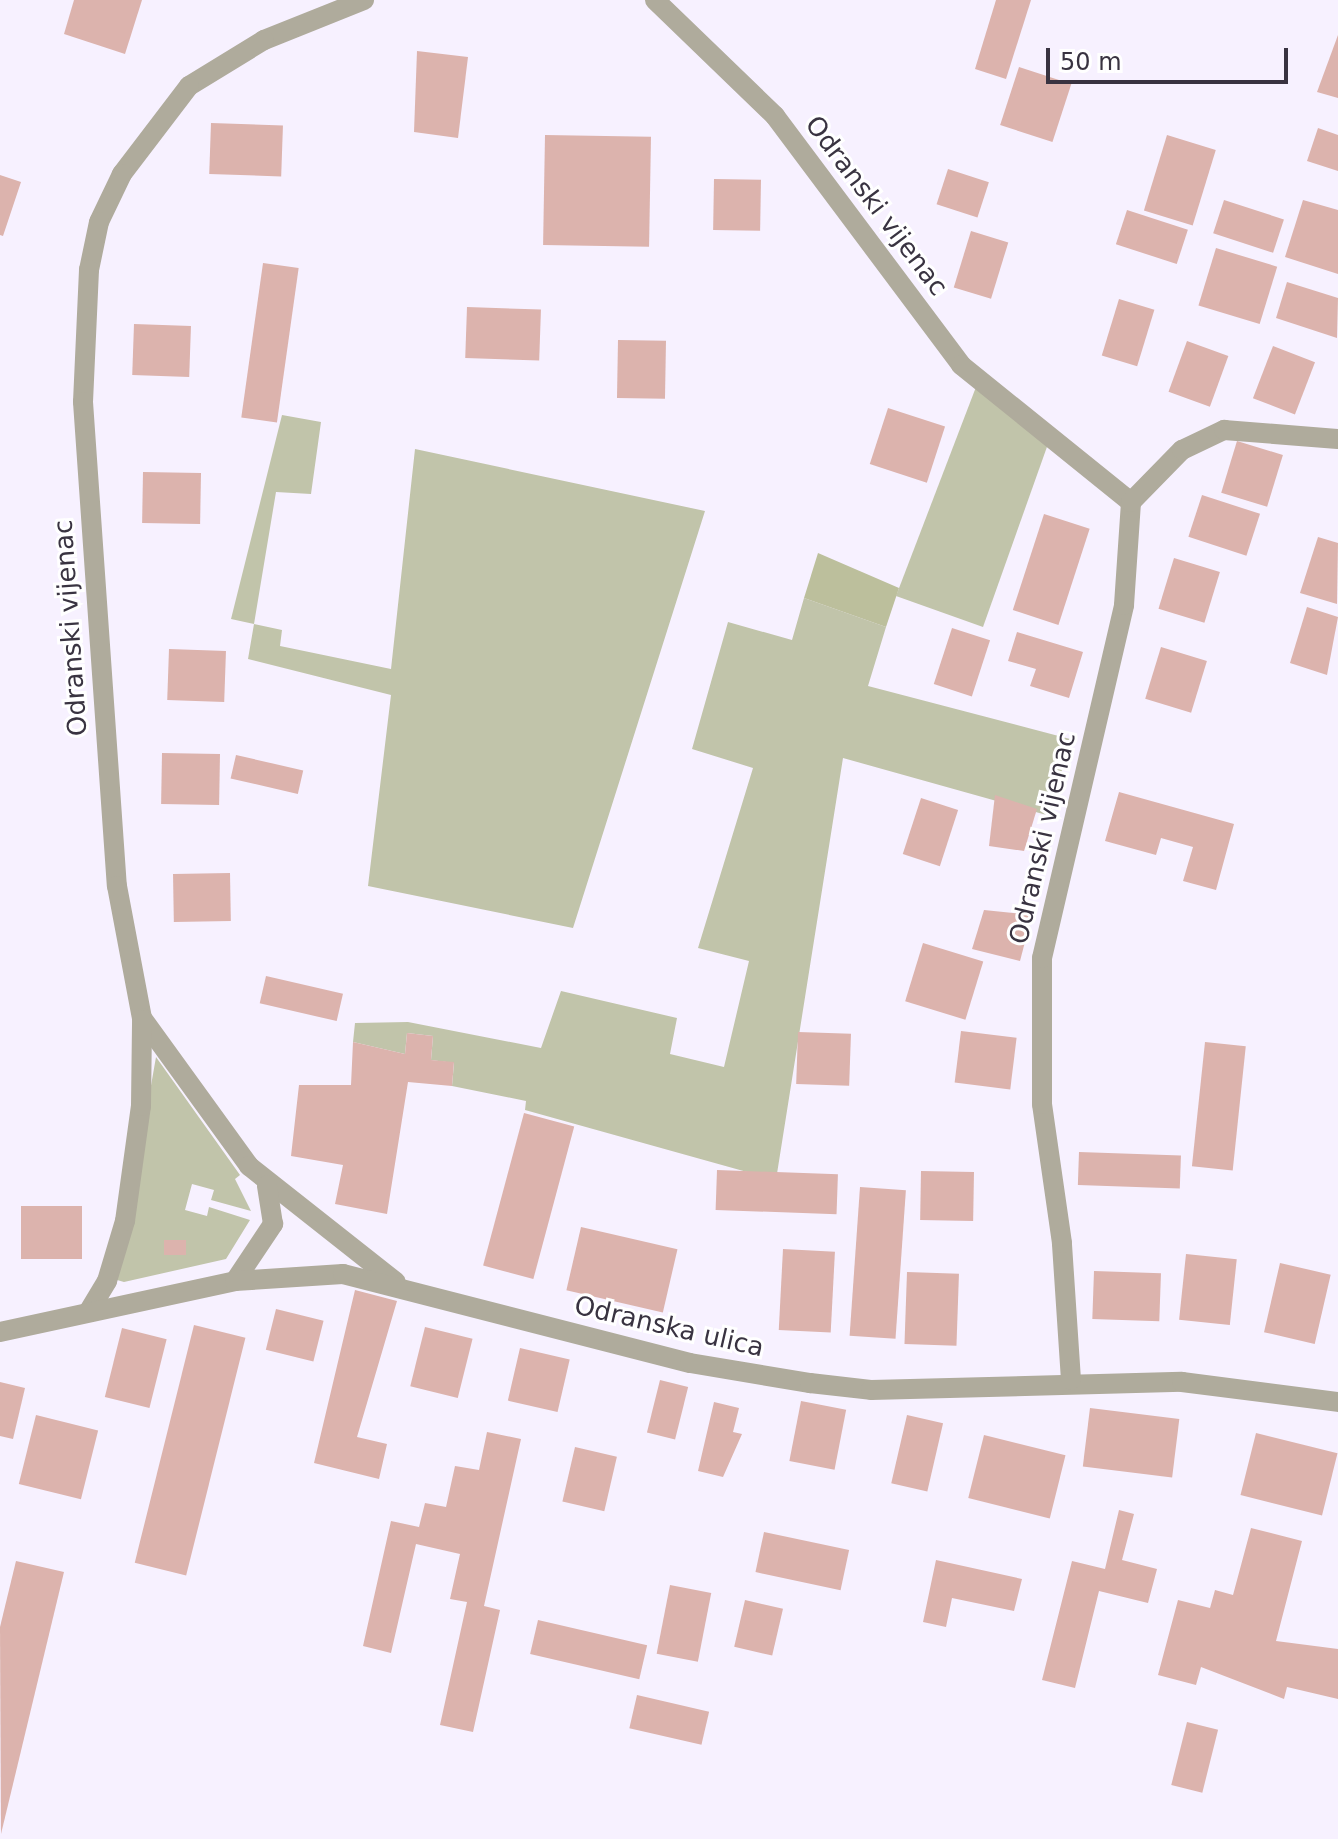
<!DOCTYPE html>
<style>
body{margin:0}
#map{position:relative;width:1338px;height:1839px;overflow:hidden;background:#f7f1ff;font-family:"DejaVu Sans",sans-serif}
div>[style]{position:absolute}
[style*='--x']{left:calc(var(--x)*1px);top:calc(var(--y)*1px);width:calc(var(--w)*1px);rotate:calc(var(--a)*1deg)}
.green>*{inset:0;background:#c1c4aa}
.forest>*{inset:0;background:#bcbf9c}
.building>*{inset:0;background:#dcb3ad;transform-origin:0 0}
.minor>*{height:20px;margin:-10px;padding:0 10px;transform-origin:10px;border-radius:10px;background:#afab9c}
span{translate:-50% -50%;white-space:nowrap;text-align:center;line-height:1.15;-webkit-text-stroke:6px #fff;paint-order:stroke}
.street-label{font-size:26px;color:#393341}
.scale{position:absolute;left:1046px;top:48px;width:242px;height:36px;box-sizing:border-box;border:4px solid #393341;border-top:0;padding-left:10px;font-size:24px;line-height:28px;white-space:nowrap;color:#393341;-webkit-text-stroke:6px #fff;paint-order:stroke}
</style>
<div id="map">
<div class="green">
<div style="clip-path:polygon(976px 387px,1048px 444px,983px 627px,896px 596px)"></div>
<div style="clip-path:polygon(282px 415px,321px 422px,311px 494px,276px 492px,254px 624px,282px 630px,280px 646px,391px 669px,415px 449px,705px 511px,573px 928px,368px 886px,391px 695px,248px 659px,254px 624px,231px 619px)"></div>
<div style="clip-path:polygon(804px 598px,886px 627px,868px 686px,1070px 739px,1050px 816px,843px 758px,776px 1180px,525px 1110px,526px 1101px,452px 1086px,454px 1063px,431px 1060px,433px 1036px,407px 1033px,405px 1054px,353px 1042px,355px 1023px,408px 1022px,541px 1048px,561px 991px,677px 1018px,670px 1054px,724px 1067px,749px 961px,698px 948px,753px 768px,692px 749px,728px 622px,792px 640px)"></div>
<div style="clip-path:polygon(156px 1057px,240px 1175px,235px 1179px,251px 1211px,211px 1200px,214px 1190px,192px 1184px,185px 1210px,207px 1216px,209px 1207px,250px 1220px,226px 1259px,124px 1282px,117px 1280px)"></div>
</div>
<div class="forest">
<div style="clip-path:polygon(818px 553px,899px 588px,886px 627px,804px 598px)"></div>
</div>
<div class="building">
<div style="clip-path:polygon(74px 0,142px 0,125px 54px,64px 34px)"></div>
<div style="clip-path:polygon(996px 0,1031px 0,1006px 79px,975px 69px)"></div>
<div style="clip-path:polygon(1338px 35px,1338px 98px,1317px 92px)"></div>
<div style="clip-path:polygon(417px 51px,468px 57px,458px 138px,414px 132px)"></div>
<div style="left:1019px;top:67px;width:55px;height:61px;rotate:18deg"></div>
<div style="left:211px;top:123px;width:72px;height:51px;rotate:2deg"></div>
<div style="clip-path:polygon(1318px 128px,1338px 135px,1338px 171px,1307px 161px)"></div>
<div style="left:545px;top:135px;width:106px;height:110px;rotate:1deg"></div>
<div style="left:1167px;top:135px;width:51px;height:79px;rotate:17deg"></div>
<div style="left:948px;top:169px;width:43px;height:37px;rotate:18deg"></div>
<div style="clip-path:polygon(0 175px,21px 182px,3px 236px,0 235px)"></div>
<div style="left:714px;top:179px;width:47px;height:51px;rotate:1deg"></div>
<div style="left:1224px;top:200px;width:63px;height:35px;rotate:18deg"></div>
<div style="clip-path:polygon(1303px 200px,1338px 210px,1338px 274px,1285px 257px)"></div>
<div style="left:1127px;top:210px;width:64px;height:36px;rotate:18deg"></div>
<div style="left:971px;top:231px;width:39px;height:59px;rotate:17deg"></div>
<div style="left:1216px;top:248px;width:64px;height:60px;rotate:17deg"></div>
<div style="left:263px;top:263px;width:36px;height:156px;rotate:8deg"></div>
<div style="clip-path:polygon(1287px 282px,1338px 298px,1337px 338px,1276px 318px)"></div>
<div style="left:1119px;top:299px;width:37px;height:59px;rotate:17deg"></div>
<div style="left:467px;top:307px;width:74px;height:51px;rotate:2deg"></div>
<div style="left:134px;top:324px;width:57px;height:51px;rotate:2deg"></div>
<div style="left:618px;top:340px;width:48px;height:58px;rotate:1deg"></div>
<div style="left:1187px;top:341px;width:44px;height:54px;rotate:20deg"></div>
<div style="left:1273px;top:346px;width:45px;height:56px;rotate:21deg"></div>
<div style="left:888px;top:408px;width:60px;height:59px;rotate:18deg"></div>
<div style="left:1237px;top:441px;width:48px;height:54px;rotate:17deg"></div>
<div style="left:143px;top:472px;width:58px;height:51px;rotate:1deg"></div>
<div style="left:1202px;top:495px;width:61px;height:44px;rotate:18deg"></div>
<div style="left:1044px;top:514px;width:48px;height:101px;rotate:18deg"></div>
<div style="clip-path:polygon(1318px 537px,1338px 543px,1337px 604px,1300px 593px)"></div>
<div style="left:1174px;top:558px;width:48px;height:53px;rotate:17deg"></div>
<div style="clip-path:polygon(1307px 607px,1338px 617px,1327px 675px,1290px 663px)"></div>
<div style="left:952px;top:628px;width:40px;height:59px;rotate:18deg"></div>
<div style="clip-path:polygon(1017px 632px,1083px 652px,1069px 698px,1030px 686px,1036px 669px,1008px 661px)"></div>
<div style="left:1161px;top:647px;width:48px;height:54px;rotate:17deg"></div>
<div style="left:169px;top:649px;width:57px;height:51px;rotate:2deg"></div>
<div style="left:162px;top:753px;width:58px;height:51px;rotate:1deg"></div>
<div style="left:236px;top:755px;width:69px;height:24px;rotate:13deg"></div>
<div style="clip-path:polygon(1119px 792px,1234px 824px,1216px 890px,1183px 881px,1193px 847px,1161px 838px,1156px 855px,1105px 841px)"></div>
<div style="clip-path:polygon(995px 795px,1037px 809px,1024px 851px,989px 846px)"></div>
<div style="left:921px;top:798px;width:39px;height:59px;rotate:18deg"></div>
<div style="left:230px;top:873px;width:48px;height:57px;rotate:89deg"></div>
<div style="clip-path:polygon(984px 910px,1032px 915px,1020px 961px,972px 949px)"></div>
<div style="left:923px;top:943px;width:63px;height:61px;rotate:17deg"></div>
<div style="left:266px;top:976px;width:79px;height:28px;rotate:13deg"></div>
<div style="left:961px;top:1031px;width:56px;height:52px;rotate:7deg"></div>
<div style="left:798px;top:1032px;width:53px;height:52px;rotate:2deg"></div>
<div style="clip-path:polygon(407px 1033px,433px 1036px,431px 1060px,454px 1062px,452px 1086px,408px 1082px,387px 1214px,335px 1204px,343px 1165px,291px 1156px,299px 1085px,351px 1085px,353px 1042px,405px 1054px)"></div>
<div style="left:1205px;top:1042px;width:41px;height:125px;rotate:6deg"></div>
<div style="left:524px;top:1113px;width:52px;height:158px;rotate:15deg"></div>
<div style="left:1079px;top:1152px;width:102px;height:33px;rotate:2deg"></div>
<div style="left:717px;top:1170px;width:121px;height:40px;rotate:2deg"></div>
<div style="left:921px;top:1171px;width:53px;height:49px;rotate:1deg"></div>
<div style="left:860px;top:1187px;width:46px;height:149px;rotate:4deg"></div>
<div style="left:21px;top:1206px;width:61px;height:53px"></div>
<div style="left:581px;top:1227px;width:99px;height:65px;rotate:13deg"></div>
<div style="left:186px;top:1240px;width:15px;height:22px;rotate:90deg"></div>
<div style="left:783px;top:1249px;width:52px;height:81px;rotate:3deg"></div>
<div style="left:1186px;top:1254px;width:51px;height:66px;rotate:6deg"></div>
<div style="left:1280px;top:1263px;width:52px;height:71px;rotate:13deg"></div>
<div style="left:1094px;top:1271px;width:67px;height:48px;rotate:2deg"></div>
<div style="left:907px;top:1272px;width:52px;height:72px;rotate:2deg"></div>
<div style="clip-path:polygon(355px 1290px,397px 1301px,357px 1437px,387px 1444px,379px 1479px,314px 1463px)"></div>
<div style="left:276px;top:1309px;width:49px;height:42px;rotate:14deg"></div>
<div style="left:194px;top:1325px;width:53px;height:245px;rotate:14deg"></div>
<div style="left:425px;top:1327px;width:49px;height:61px;rotate:14deg"></div>
<div style="left:122px;top:1328px;width:46px;height:71px;rotate:14deg"></div>
<div style="left:520px;top:1348px;width:51px;height:54px;rotate:13deg"></div>
<div style="left:660px;top:1380px;width:29px;height:54px;rotate:14deg"></div>
<div style="clip-path:polygon(0 1382px,25px 1388px,13px 1439px,0 1436px)"></div>
<div style="left:801px;top:1401px;width:46px;height:61px;rotate:11deg"></div>
<div style="clip-path:polygon(714px 1402px,739px 1408px,733px 1432px,742px 1434px,723px 1477px,698px 1471px)"></div>
<div style="left:1090px;top:1408px;width:90px;height:59px;rotate:7deg"></div>
<div style="left:36px;top:1415px;width:64px;height:71px;rotate:14deg"></div>
<div style="left:907px;top:1415px;width:37px;height:70px;rotate:13deg"></div>
<div style="clip-path:polygon(487px 1432px,521px 1439px,484px 1606px,500px 1610px,473px 1732px,440px 1725px,467px 1602px,450px 1599px,460px 1554px,416px 1544px,391px 1653px,363px 1646px,391px 1521px,419px 1527px,425px 1503px,446px 1507px,455px 1466px,479px 1470px)"></div>
<div style="left:1256px;top:1433px;width:84px;height:64px;rotate:14deg"></div>
<div style="left:984px;top:1435px;width:84px;height:65px;rotate:14deg"></div>
<div style="left:575px;top:1447px;width:43px;height:56px;rotate:13deg"></div>
<div style="clip-path:polygon(1119px 1510px,1134px 1514px,1122px 1560px,1157px 1569px,1148px 1603px,1099px 1591px,1075px 1688px,1042px 1680px,1072px 1561px,1105px 1569px)"></div>
<div style="clip-path:polygon(1251px 1528px,1302px 1541px,1276px 1641px,1338px 1649px,1338px 1699px,1287px 1687px,1284px 1699px,1201px 1667px,1196px 1685px,1158px 1675px,1178px 1600px,1210px 1608px,1215px 1590px,1233px 1595px)"></div>
<div style="left:764px;top:1532px;width:87px;height:41px;rotate:12deg"></div>
<div style="clip-path:polygon(936px 1560px,1022px 1579px,1014px 1611px,952px 1598px,946px 1627px,923px 1622px)"></div>
<div style="clip-path:polygon(16px 1561px,64px 1572px,1px 1834px,0 1627px)"></div>
<div style="left:670px;top:1585px;width:42px;height:70px;rotate:11deg"></div>
<div style="left:745px;top:1600px;width:39px;height:48px;rotate:13deg"></div>
<div style="left:538px;top:1620px;width:112px;height:35px;rotate:13deg"></div>
<div style="left:637px;top:1695px;width:74px;height:34px;rotate:13deg"></div>
<div style="left:1187px;top:1722px;width:32px;height:65px;rotate:14deg"></div>
</div>
<div class="minor">
<div style="--x:364;--y:0;--w:108;--a:158.2"></div>
<div style="--x:264;--y:40;--w:88;--a:148.5"></div>
<div style="--x:189;--y:86;--w:111;--a:127.3"></div>
<div style="--x:122;--y:174;--w:53;--a:115.6"></div>
<div style="--x:99;--y:222;--w:49;--a:101.8"></div>
<div style="--x:89;--y:270;--w:132;--a:92.6"></div>
<div style="--x:83;--y:402;--w:485;--a:86"></div>
<div style="--x:117;--y:886;--w:134;--a:79.3"></div>
<div style="--x:142;--y:1018;--w:183;--a:54.1"></div>
<div style="--x:249;--y:1166;--w:187;--a:38.3"></div>
<div style="--x:655;--y:0;--w:167;--a:44"></div>
<div style="--x:775;--y:116;--w:311;--a:53.2"></div>
<div style="--x:961;--y:365;--w:218;--a:38.9"></div>
<div style="--x:235;--y:1281;--w:69;--a:-56.3"></div>
<div style="--x:273;--y:1224;--w:39;--a:-99"></div>
<div style="--x:89;--y:1311;--w:35;--a:-59"></div>
<div style="--x:107;--y:1281;--w:63;--a:-73.3"></div>
<div style="--x:125;--y:1221;--w:116;--a:-82.1"></div>
<div style="--x:141;--y:1106;--w:86;--a:-89.3"></div>
<div style="--x:0;--y:1332;--w:240;--a:-12.2"></div>
<div style="--x:235;--y:1281;--w:108;--a:-3.7"></div>
<div style="--x:343;--y:1274;--w:358;--a:14.4"></div>
<div style="--x:690;--y:1363;--w:122;--a:9.5"></div>
<div style="--x:810;--y:1383;--w:61;--a:6.5"></div>
<div style="--x:871;--y:1390;--w:311;--a:-1.5"></div>
<div style="--x:1182;--y:1382;--w:157;--a:7.3"></div>
<div style="--x:1071;--y:1380;--w:137;--a:-93.8"></div>
<div style="--x:1062;--y:1243;--w:140;--a:-98.2"></div>
<div style="--x:1042;--y:1104;--w:146;--a:-90"></div>
<div style="--x:1042;--y:958;--w:362;--a:-76.9"></div>
<div style="--x:1124;--y:605;--w:103;--a:-86.1"></div>
<div style="--x:1131;--y:502;--w:73;--a:-45.6"></div>
<div style="--x:1182;--y:450;--w:47;--a:-25.5"></div>
<div style="--x:1224;--y:430;--w:114;--a:4.5"></div>
</div>
<div class="street-label">
<span style="left:876px;top:206px;rotate:53deg">Odranski vijenac</span>
<span style="left:71px;top:628px;rotate:-94deg">Odranski vijenac</span>
<span style="left:1043px;top:838px;rotate:-77deg">Odranski vijenac</span>
<span style="left:669px;top:1327px;rotate:13deg">Odranska ulica</span>
</div>
<div class="scale">50 m</div>
</div>
